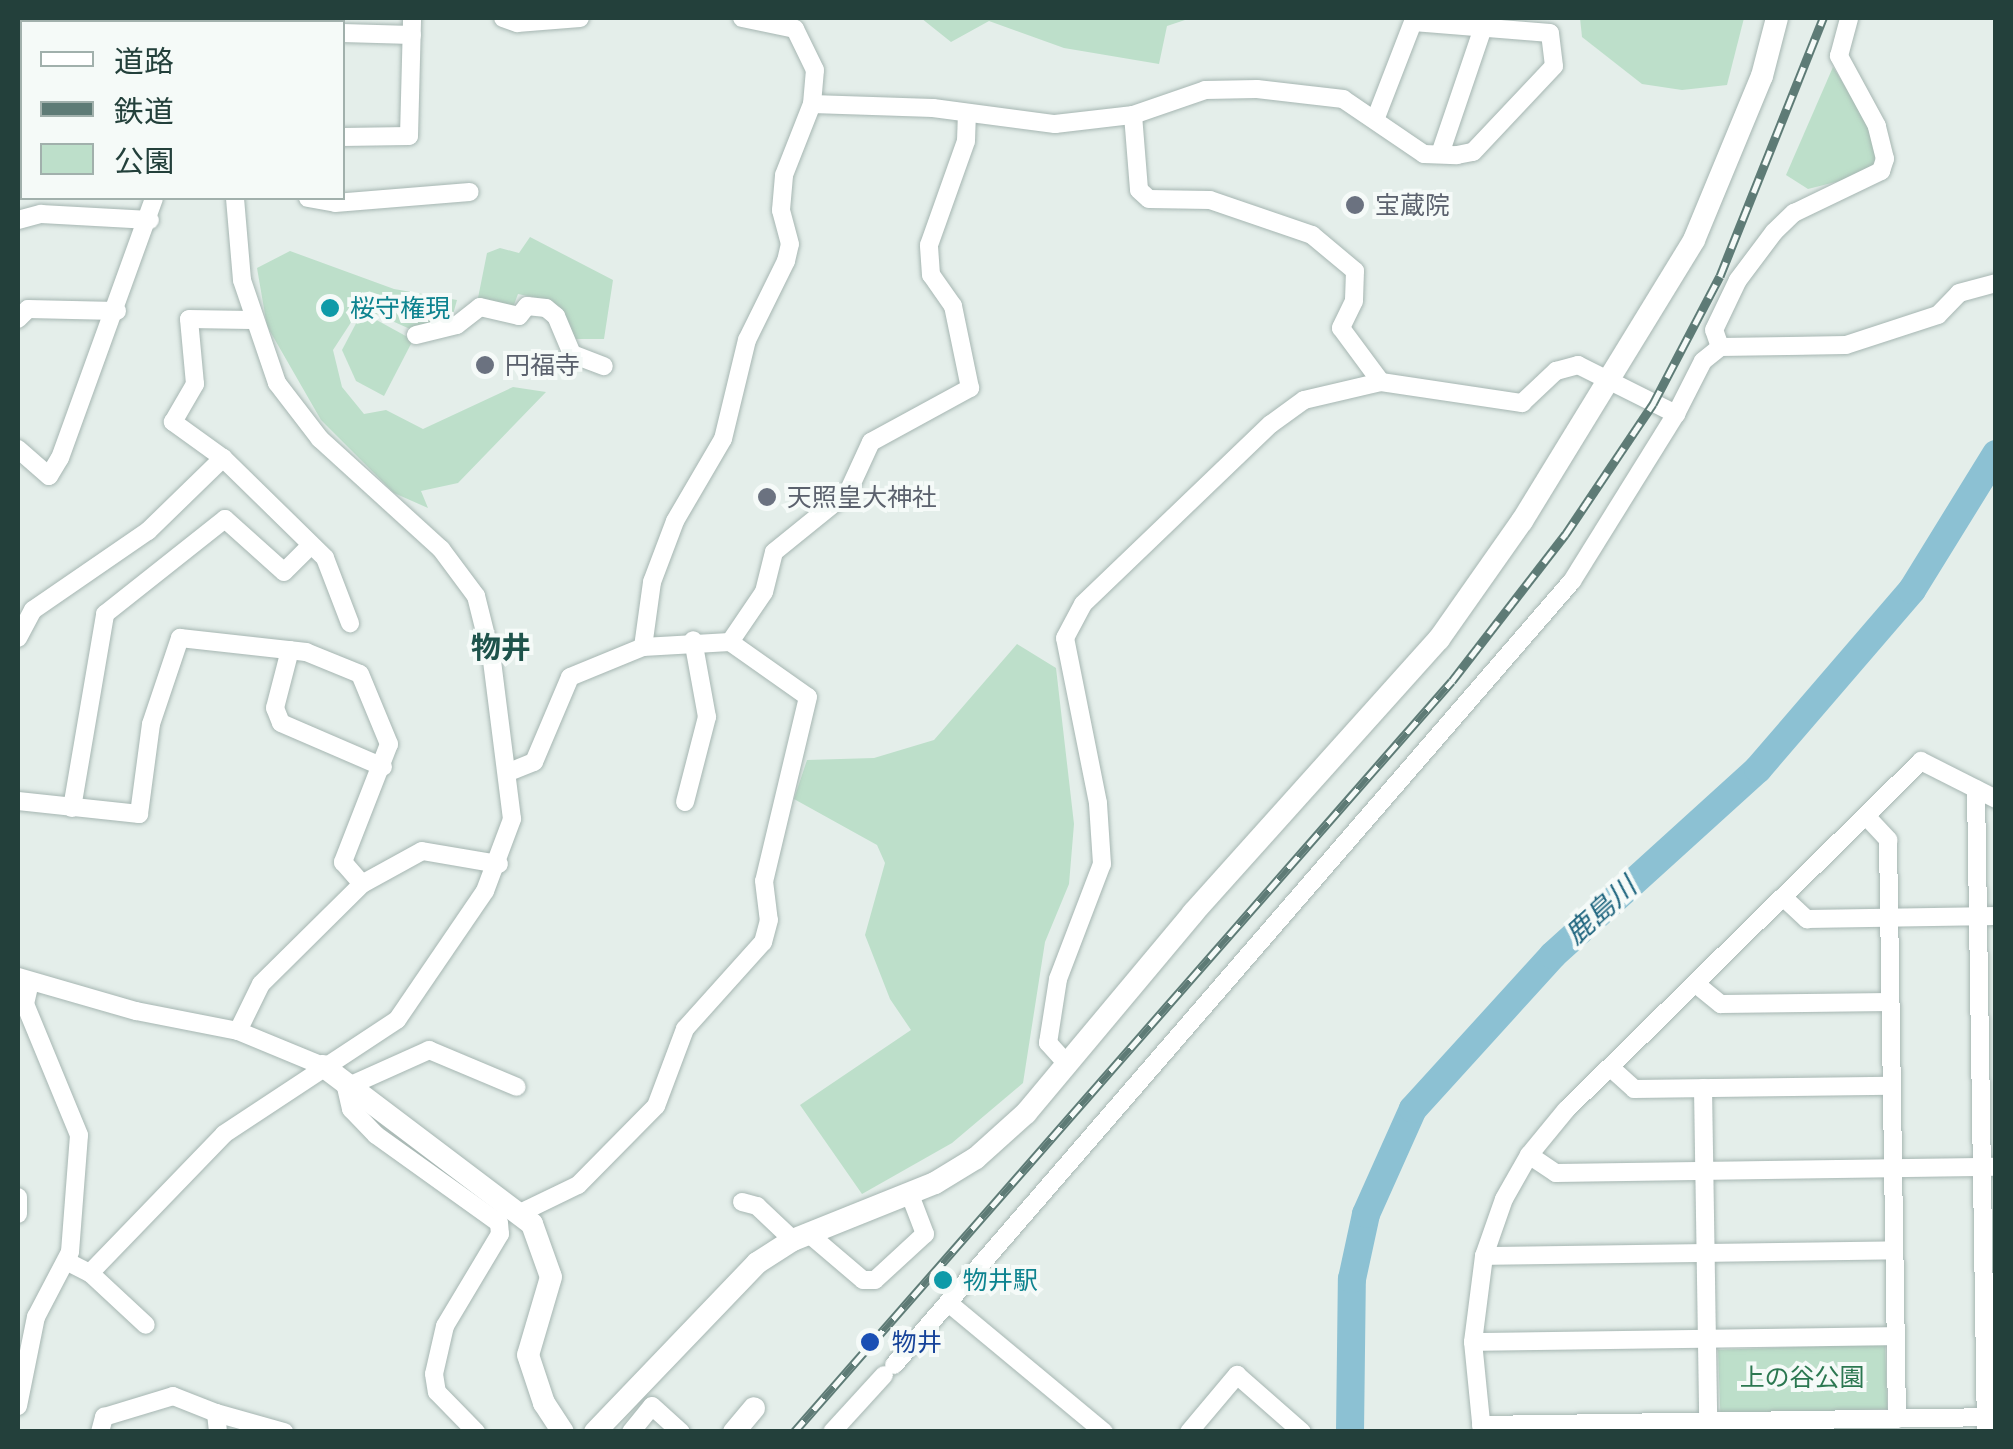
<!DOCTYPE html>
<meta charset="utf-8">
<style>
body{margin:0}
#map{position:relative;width:2013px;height:1449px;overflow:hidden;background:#e4eeea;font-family:Raleway,"Noto Sans JP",sans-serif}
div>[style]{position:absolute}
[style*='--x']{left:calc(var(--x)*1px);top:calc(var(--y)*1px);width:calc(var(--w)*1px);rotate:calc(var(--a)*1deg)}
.green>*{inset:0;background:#bddfca;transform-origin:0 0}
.river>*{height:28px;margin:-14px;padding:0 14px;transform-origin:14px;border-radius:14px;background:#8cc1d3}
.roads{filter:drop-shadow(0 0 2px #a6b6b2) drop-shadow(0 0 2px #a6b6b2)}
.minor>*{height:18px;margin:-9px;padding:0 9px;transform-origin:9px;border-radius:9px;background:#fff}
.tertiary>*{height:22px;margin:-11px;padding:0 11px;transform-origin:11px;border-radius:11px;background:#fff}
.rail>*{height:9px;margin-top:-4.5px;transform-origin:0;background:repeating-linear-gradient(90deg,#f5faf8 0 15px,#5e7b76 0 30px);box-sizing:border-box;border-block:2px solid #5e7b76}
.dots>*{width:28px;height:28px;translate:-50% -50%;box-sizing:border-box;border:5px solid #f5faf8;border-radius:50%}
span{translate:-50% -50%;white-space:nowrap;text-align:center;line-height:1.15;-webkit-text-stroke:8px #f5faf8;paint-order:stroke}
.worship-label{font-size:25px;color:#5b616d}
.left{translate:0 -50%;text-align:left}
.culture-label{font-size:25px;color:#0d838f}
.transit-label{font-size:25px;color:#164399}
.park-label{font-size:25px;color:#2c7851}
.water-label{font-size:28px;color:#1c637d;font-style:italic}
.quarter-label{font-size:30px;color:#1e534b;font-weight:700}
.frame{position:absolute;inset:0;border:20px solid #23403b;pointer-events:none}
.legend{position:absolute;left:20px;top:20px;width:325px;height:180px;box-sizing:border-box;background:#f5faf8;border:2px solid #a1b0ac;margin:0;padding:12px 18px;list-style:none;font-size:30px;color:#23403b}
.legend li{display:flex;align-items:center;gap:20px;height:50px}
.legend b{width:50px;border:2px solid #a1b0ac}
</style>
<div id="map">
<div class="green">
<div style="clip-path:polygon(921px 18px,1191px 18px,1167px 26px,1159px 64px,1064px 48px,989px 21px,951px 42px)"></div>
<div style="clip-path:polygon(1580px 18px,1744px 18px,1727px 85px,1682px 90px,1642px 84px,1582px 37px)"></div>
<div style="clip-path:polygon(1833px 67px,1867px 121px,1880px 159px,1867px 174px,1808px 189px,1786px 175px)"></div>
<div style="clip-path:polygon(530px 237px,613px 280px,604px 339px,570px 339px,564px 312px,552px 301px,518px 294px,512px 310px,477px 303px,487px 253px,500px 248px,519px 253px)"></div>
<div style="clip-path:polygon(290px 251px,394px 289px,457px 300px,452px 318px,410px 329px,361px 307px,333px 350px,342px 387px,364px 414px,386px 410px,423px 429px,513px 387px,546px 392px,458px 483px,421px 491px,428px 508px,394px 493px,321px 420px,267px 326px,257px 268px)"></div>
<div style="clip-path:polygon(362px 312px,413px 340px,384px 396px,356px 381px,342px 350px)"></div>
<div style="clip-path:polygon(1017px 644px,1056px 668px,1074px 824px,1069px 884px,1045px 942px,1023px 1083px,952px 1143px,862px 1194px,800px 1105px,911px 1030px,890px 999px,865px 935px,885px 863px,877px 845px,794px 799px,807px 760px,874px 758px,934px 740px)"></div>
<div style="left:1885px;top:1344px;width:65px;height:167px;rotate:88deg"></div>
</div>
<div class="river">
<div style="--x:1350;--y:1432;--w:153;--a:-89.3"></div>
<div style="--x:1352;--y:1279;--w:66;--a:-77.8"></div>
<div style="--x:1366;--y:1214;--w:115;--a:-65.9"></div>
<div style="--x:1413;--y:1109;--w:208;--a:-47.7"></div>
<div style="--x:1553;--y:955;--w:277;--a:-42.2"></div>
<div style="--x:1758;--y:769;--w:236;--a:-49.3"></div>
<div style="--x:1912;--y:590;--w:160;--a:-58.3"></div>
</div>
<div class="roads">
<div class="minor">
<div style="--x:128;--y:18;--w:4;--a:63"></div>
<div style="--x:217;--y:18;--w:4;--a:76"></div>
<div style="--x:503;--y:18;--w:15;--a:20"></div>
<div style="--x:517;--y:23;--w:63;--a:-4.5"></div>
<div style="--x:84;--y:22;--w:6;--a:-39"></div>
<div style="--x:342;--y:33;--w:70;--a:1.6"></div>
<div style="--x:18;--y:69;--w:6;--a:51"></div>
<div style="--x:812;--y:104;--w:121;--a:1.9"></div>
<div style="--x:933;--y:108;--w:123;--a:7.5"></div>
<div style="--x:1055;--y:124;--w:79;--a:-6.6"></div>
<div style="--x:1133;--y:115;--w:76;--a:-19.1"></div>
<div style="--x:1205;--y:90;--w:52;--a:-1.1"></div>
<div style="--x:1257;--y:89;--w:87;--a:6.6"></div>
<div style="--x:1343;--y:99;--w:98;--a:34.2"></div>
<div style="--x:1424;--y:154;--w:33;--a:2"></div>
<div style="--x:1457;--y:155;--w:16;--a:-11"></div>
<div style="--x:1473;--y:152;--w:118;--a:-46.7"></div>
<div style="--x:1554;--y:66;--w:33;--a:-97"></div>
<div style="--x:1550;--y:33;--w:137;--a:-175.4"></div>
<div style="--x:1413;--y:22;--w:105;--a:111.2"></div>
<div style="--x:1133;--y:115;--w:75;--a:85.4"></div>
<div style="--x:1139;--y:190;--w:13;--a:42"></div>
<div style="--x:1149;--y:199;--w:61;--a:0.9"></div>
<div style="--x:1210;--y:200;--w:108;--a:18.9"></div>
<div style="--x:1312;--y:235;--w:56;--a:39.9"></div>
<div style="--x:1355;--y:271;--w:30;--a:92"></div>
<div style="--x:1354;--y:301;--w:30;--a:116"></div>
<div style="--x:1341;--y:328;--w:67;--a:53.5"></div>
<div style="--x:18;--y:126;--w:4;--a:-14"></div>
<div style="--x:342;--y:137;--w:67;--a:-0.9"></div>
<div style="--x:409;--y:136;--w:118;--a:-88.5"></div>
<div style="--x:1440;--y:154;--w:133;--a:-71.2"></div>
<div style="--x:308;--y:198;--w:27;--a:10"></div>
<div style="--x:335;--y:203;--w:135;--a:-4.7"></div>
<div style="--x:18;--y:220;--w:24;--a:-15"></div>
<div style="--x:41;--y:214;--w:109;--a:3.2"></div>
<div style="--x:18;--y:319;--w:14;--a:-45"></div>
<div style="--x:28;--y:309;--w:89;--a:1.3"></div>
<div style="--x:416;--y:335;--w:42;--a:-13.7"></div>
<div style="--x:457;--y:325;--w:29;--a:-38"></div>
<div style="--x:480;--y:307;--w:40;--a:13"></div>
<div style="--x:519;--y:316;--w:13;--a:-51"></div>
<div style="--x:527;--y:306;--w:19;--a:6"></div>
<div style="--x:546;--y:308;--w:13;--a:39"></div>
<div style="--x:556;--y:316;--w:41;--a:67.2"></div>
<div style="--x:572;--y:354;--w:34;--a:21"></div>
<div style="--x:1720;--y:347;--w:18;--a:-109"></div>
<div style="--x:1714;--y:330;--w:55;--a:-64.4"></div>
<div style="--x:1738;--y:280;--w:60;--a:-53.1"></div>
<div style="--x:1774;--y:232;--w:28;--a:-44"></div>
<div style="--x:1794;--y:213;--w:97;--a:-25.8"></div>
<div style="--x:1881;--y:171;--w:13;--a:-72"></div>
<div style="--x:1885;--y:159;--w:34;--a:-104"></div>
<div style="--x:1877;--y:126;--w:80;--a:-118.5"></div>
<div style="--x:1839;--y:56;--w:39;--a:-75"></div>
<div style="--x:18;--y:449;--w:41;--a:41.1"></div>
<div style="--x:49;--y:476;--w:21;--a:-59"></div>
<div style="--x:60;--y:458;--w:276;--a:-70.1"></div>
<div style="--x:223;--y:458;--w:62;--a:-144.2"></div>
<div style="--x:173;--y:422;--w:44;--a:-59.9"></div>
<div style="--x:195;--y:384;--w:65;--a:-95.3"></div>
<div style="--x:189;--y:319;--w:62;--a:0.9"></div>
<div style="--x:18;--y:638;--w:32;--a:-62"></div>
<div style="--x:33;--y:610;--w:140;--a:-34.5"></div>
<div style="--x:148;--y:531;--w:105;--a:-44.2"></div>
<div style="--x:223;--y:458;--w:143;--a:44.4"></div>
<div style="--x:325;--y:558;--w:70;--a:69"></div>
<div style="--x:730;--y:642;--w:60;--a:-55.8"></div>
<div style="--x:764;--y:592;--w:41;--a:-76"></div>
<div style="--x:774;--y:552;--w:95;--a:-39"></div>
<div style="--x:848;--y:492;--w:55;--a:-65.3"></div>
<div style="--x:871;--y:442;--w:113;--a:-28.6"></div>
<div style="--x:970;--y:388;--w:84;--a:-101.7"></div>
<div style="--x:953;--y:306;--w:38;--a:-125"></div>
<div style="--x:931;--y:275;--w:30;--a:-94"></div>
<div style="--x:929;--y:245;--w:110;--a:-70.4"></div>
<div style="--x:966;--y:141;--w:27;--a:-88"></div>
<div style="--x:643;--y:647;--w:66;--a:-82.1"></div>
<div style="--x:652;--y:582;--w:65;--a:-69.3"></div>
<div style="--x:675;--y:521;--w:95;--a:-59.7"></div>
<div style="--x:723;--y:439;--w:102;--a:-76.4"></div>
<div style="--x:747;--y:340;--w:88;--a:-63.7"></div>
<div style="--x:786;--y:261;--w:17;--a:-77"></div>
<div style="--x:790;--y:244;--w:35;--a:-105"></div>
<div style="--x:781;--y:210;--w:35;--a:-85"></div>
<div style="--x:784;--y:175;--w:76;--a:-68.5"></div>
<div style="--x:812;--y:104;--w:34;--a:-85"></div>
<div style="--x:815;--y:70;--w:46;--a:-116"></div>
<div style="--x:795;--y:29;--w:54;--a:-168.3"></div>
<div style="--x:290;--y:650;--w:60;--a:104.5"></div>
<div style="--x:275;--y:708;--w:16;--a:68"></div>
<div style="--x:281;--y:723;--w:111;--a:23.3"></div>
<div style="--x:509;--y:772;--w:27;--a:-22"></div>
<div style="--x:534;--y:762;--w:92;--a:-67"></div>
<div style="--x:570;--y:677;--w:79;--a:-22.3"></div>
<div style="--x:643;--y:647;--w:87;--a:-3.3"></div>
<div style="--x:730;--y:642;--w:95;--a:35.2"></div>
<div style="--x:808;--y:697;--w:189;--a:103.4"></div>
<div style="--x:764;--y:881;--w:39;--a:83"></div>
<div style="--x:769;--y:920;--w:23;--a:105"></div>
<div style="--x:763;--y:942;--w:117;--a:131.9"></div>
<div style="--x:685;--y:1029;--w:82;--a:110.6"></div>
<div style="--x:656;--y:1106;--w:111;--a:134.6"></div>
<div style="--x:578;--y:1185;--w:64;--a:154.2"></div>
<div style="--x:1976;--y:789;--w:643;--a:89.11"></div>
<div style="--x:18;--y:801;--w:122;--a:6.1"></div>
<div style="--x:139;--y:814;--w:91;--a:-82.4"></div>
<div style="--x:151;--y:724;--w:91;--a:-71.4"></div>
<div style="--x:180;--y:638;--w:127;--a:6.3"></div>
<div style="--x:306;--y:652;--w:58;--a:22.2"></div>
<div style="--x:360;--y:674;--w:76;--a:67.5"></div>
<div style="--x:389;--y:744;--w:127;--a:111.3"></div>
<div style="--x:343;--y:862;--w:29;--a:49"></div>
<div style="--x:685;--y:802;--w:88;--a:-75.5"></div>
<div style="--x:707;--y:717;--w:78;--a:-100.3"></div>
<div style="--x:72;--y:808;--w:197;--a:-80.3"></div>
<div style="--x:105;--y:614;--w:153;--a:-38.4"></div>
<div style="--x:225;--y:519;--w:79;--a:41.9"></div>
<div style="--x:284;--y:572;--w:37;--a:-45"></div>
<div style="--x:1866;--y:816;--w:33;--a:47"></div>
<div style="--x:1888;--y:840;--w:579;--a:89.11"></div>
<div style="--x:1783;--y:897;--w:33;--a:43"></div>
<div style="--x:1807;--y:919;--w:189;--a:-0.9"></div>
<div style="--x:18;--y:977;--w:123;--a:16.1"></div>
<div style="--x:136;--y:1011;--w:104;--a:11.1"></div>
<div style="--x:238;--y:1031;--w:92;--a:22.4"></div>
<div style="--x:1696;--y:984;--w:32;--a:39"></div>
<div style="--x:1721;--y:1004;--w:169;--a:-0.7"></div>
<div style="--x:238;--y:1031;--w:52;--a:-63.9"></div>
<div style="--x:261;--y:984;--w:142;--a:-44.7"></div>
<div style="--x:362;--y:884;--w:68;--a:-28.8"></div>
<div style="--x:422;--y:851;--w:78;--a:9.6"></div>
<div style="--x:1068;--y:1065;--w:30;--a:-132"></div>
<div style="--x:1048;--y:1043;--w:65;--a:-81.1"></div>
<div style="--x:1058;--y:979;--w:123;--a:-69.1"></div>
<div style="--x:1102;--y:864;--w:61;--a:-93.8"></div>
<div style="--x:1098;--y:803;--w:168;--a:-101.3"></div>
<div style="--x:1065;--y:638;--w:38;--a:-62"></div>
<div style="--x:1083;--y:604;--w:260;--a:-43.8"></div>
<div style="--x:1271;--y:424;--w:41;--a:-36"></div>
<div style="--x:1304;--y:400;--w:79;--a:-13.2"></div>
<div style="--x:1381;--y:382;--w:143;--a:8.5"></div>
<div style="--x:1522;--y:403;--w:47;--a:-43.3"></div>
<div style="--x:1556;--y:371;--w:23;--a:-15"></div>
<div style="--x:1578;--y:365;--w:110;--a:26.6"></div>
<div style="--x:1676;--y:414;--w:59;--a:-63"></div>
<div style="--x:1703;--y:361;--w:22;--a:-39"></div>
<div style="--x:1720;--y:347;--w:126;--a:-0.9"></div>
<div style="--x:1846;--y:345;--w:97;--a:-18.1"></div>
<div style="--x:1938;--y:315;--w:30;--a:-46"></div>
<div style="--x:1959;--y:293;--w:38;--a:-15"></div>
<div style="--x:1611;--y:1068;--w:31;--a:42"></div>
<div style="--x:1634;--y:1089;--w:257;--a:-0.7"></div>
<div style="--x:345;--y:1083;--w:27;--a:77"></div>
<div style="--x:351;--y:1109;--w:36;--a:46"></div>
<div style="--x:376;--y:1135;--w:151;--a:35.6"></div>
<div style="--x:499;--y:1223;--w:11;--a:85"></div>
<div style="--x:500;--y:1234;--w:107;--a:120.9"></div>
<div style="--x:445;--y:1326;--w:49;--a:102.9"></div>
<div style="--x:434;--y:1374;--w:18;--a:81"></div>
<div style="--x:437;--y:1392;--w:56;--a:45.7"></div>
<div style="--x:349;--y:1086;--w:88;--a:-24.2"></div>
<div style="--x:429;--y:1050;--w:95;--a:22.8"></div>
<div style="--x:1703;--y:1088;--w:334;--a:89.1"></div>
<div style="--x:1529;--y:1155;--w:32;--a:34"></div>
<div style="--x:1556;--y:1173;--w:440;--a:-0.8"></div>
<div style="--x:18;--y:1197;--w:17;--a:90"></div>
<div style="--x:742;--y:1202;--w:16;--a:15"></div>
<div style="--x:757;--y:1206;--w:50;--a:43.4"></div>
<div style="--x:809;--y:1234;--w:71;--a:40.4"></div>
<div style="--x:863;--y:1280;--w:12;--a:0"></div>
<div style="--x:875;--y:1280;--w:68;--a:-42.6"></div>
<div style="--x:925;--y:1234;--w:42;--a:-111"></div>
<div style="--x:1484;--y:1256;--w:410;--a:-0.8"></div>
<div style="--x:66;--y:1261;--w:27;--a:27"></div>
<div style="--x:90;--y:1273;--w:193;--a:-46"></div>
<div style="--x:224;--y:1134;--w:207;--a:-33.4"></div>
<div style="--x:397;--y:1020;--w:156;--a:-55.7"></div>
<div style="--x:485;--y:891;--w:77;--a:-69.4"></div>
<div style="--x:512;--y:819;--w:160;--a:-97.2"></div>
<div style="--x:492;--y:660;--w:66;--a:-104"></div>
<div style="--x:476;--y:596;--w:59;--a:-126.7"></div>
<div style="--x:441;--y:549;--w:164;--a:-137.7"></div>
<div style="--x:320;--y:439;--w:71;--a:-127.5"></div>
<div style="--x:277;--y:383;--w:109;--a:-108.8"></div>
<div style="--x:242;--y:280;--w:82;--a:-94.9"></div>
<div style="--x:90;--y:1273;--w:76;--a:42.9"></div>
<div style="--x:951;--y:1305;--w:199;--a:39.7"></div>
<div style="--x:1473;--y:1342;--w:422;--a:-0.8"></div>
<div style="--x:894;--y:1365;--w:1037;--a:-49.15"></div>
<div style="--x:1572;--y:581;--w:197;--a:-58.1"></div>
<div style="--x:18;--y:1406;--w:91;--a:-78.6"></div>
<div style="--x:36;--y:1317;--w:73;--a:-62.4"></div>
<div style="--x:70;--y:1252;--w:117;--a:-85.6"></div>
<div style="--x:79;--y:1135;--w:142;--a:-112.4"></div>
<div style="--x:25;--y:1004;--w:23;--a:-77"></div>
<div style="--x:216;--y:1413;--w:71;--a:15.6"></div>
<div style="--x:1481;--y:1425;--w:515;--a:-0.89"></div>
<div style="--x:100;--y:1432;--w:16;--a:-75"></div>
<div style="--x:104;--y:1417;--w:72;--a:-16.9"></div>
<div style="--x:173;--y:1396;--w:46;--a:21.6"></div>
<div style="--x:216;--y:1413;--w:19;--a:84"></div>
<div style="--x:631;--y:1432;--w:33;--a:-51"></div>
<div style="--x:652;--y:1406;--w:39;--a:42"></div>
<div style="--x:832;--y:1432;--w:77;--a:-47.6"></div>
<div style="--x:1189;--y:1432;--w:75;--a:-49.9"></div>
<div style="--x:1237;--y:1375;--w:86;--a:41.2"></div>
<div style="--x:1482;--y:1432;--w:90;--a:-95.7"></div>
<div style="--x:1473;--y:1342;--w:87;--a:-82.7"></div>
<div style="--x:1484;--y:1256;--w:60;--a:-70.7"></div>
<div style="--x:1504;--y:1199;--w:51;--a:-60.4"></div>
<div style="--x:1529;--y:1155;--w:58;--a:-50.6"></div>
<div style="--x:1566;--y:1110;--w:498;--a:-44.5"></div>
<div style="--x:1921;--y:761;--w:84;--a:26.9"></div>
</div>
<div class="tertiary">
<div style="--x:323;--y:1066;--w:262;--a:37.1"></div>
<div style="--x:532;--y:1224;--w:56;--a:70.3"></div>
<div style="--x:551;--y:1277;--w:81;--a:106.4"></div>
<div style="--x:528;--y:1355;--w:51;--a:71.6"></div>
<div style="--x:544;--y:1403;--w:35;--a:57"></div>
<div style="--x:595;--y:1432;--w:234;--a:-46.2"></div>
<div style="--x:757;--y:1263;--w:43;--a:-32.6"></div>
<div style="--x:793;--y:1240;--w:153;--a:-21.9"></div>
<div style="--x:935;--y:1183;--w:48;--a:-31.4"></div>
<div style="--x:976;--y:1158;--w:67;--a:-42"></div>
<div style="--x:1026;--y:1113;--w:261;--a:-50.1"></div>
<div style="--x:1193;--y:913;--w:368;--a:-48.1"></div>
<div style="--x:1439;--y:639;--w:144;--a:-54.9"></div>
<div style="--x:1522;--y:521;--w:329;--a:-58.5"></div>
<div style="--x:1694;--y:240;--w:178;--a:-67.5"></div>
<div style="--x:1762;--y:76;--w:60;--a:-75.5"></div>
<div style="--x:734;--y:1432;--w:31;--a:-50"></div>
</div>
</div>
<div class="rail">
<div style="--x:794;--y:1432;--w:998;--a:-48.78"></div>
<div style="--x:1452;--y:681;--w:185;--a:-52.3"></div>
<div style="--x:1565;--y:535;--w:158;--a:-56.1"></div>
<div style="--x:1653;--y:404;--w:144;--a:-62.4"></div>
<div style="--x:1720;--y:276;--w:278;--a:-68.2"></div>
</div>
<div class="dots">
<div style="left:1355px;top:205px;background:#6b7280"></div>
<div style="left:330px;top:308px;background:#0f9aa8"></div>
<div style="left:485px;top:365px;background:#6b7280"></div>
<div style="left:767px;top:497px;background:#6b7280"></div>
<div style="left:943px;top:1280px;background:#0f9aa8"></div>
<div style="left:870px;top:1342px;background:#1a4fb4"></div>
</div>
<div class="worship-label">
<span class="left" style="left:1375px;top:205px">宝蔵院</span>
<span class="left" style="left:505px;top:365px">円福寺</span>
<span class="left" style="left:787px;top:497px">天照皇大神社</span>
</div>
<div class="culture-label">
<span class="left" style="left:350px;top:308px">桜守権現</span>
<span class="left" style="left:963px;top:1280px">物井駅</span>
</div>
<div class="transit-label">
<span class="left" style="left:892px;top:1342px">物井</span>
</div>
<div class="park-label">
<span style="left:1802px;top:1377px">上の谷公園</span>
</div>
<div class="water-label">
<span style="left:1601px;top:911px;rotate:-42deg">鹿島川</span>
</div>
<div class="quarter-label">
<span style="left:501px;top:648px">物井</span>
</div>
<div class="frame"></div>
<ul class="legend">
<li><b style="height:12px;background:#fff"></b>道路</li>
<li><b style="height:12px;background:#5e7b76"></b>鉄道</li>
<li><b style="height:28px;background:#bddfca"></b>公園</li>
</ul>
</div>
